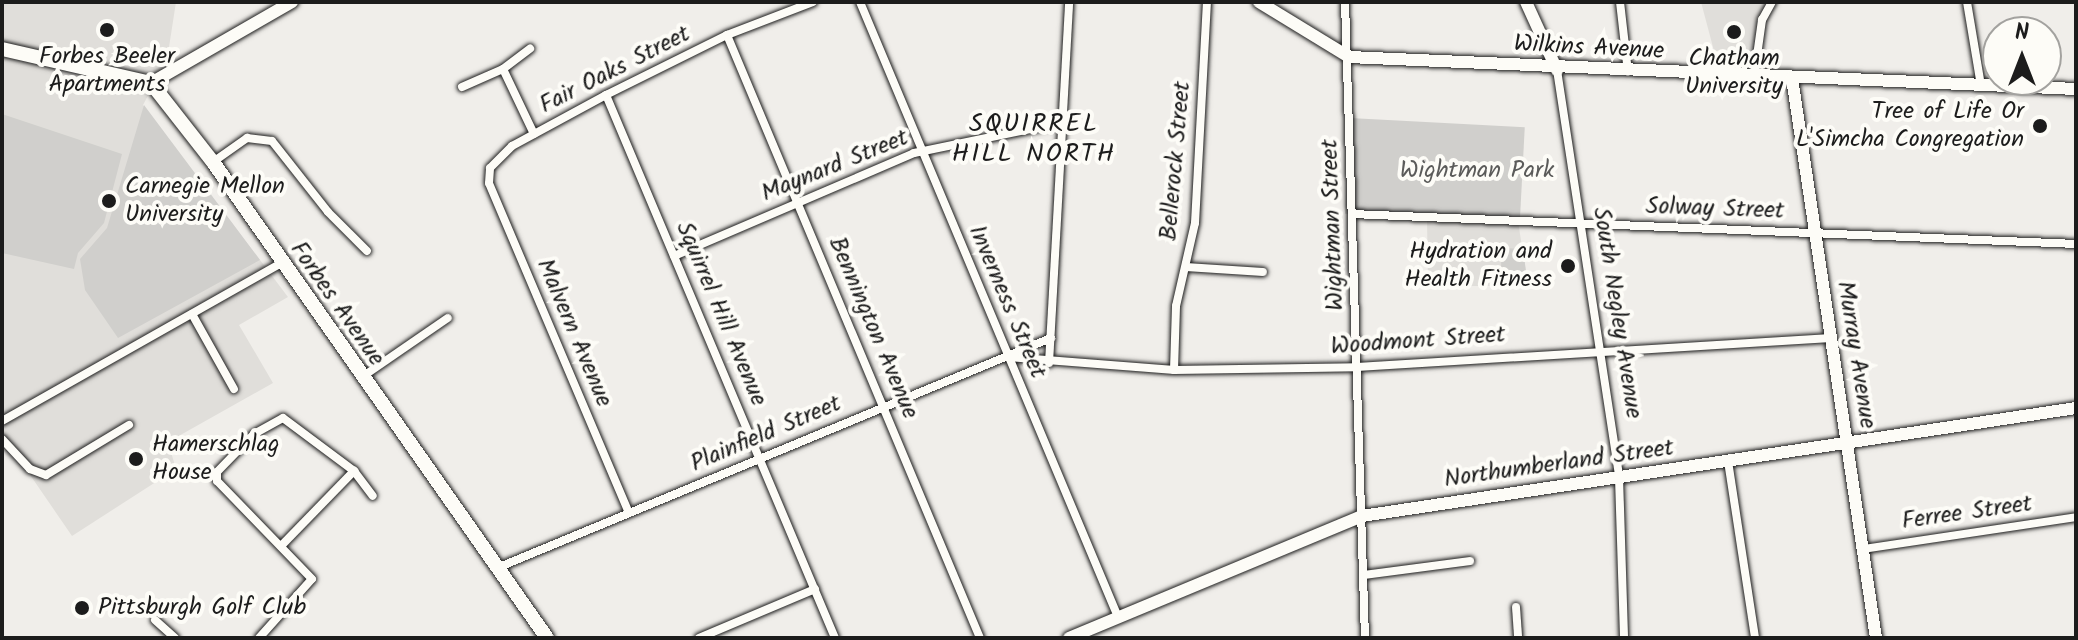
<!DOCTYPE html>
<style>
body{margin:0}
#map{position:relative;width:2078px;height:640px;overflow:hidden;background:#f0eeea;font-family:Kalam,sans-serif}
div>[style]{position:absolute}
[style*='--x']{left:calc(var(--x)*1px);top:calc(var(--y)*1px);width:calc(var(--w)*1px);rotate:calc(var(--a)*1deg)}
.built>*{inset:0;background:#e0deda}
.green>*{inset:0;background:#d0cfcc;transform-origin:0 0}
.roads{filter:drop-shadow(0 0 2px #1c1c1c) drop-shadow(0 0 2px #1c1c1c)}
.street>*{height:8px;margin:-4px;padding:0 4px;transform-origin:4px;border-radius:4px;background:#fdfcf7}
.secondary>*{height:12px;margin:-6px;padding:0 6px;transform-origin:6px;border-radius:6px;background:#fdfcf7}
.primary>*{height:14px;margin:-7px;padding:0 7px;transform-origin:7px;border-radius:7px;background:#fdfcf7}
.dots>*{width:22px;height:22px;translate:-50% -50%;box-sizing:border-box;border:4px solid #fdfcf7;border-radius:50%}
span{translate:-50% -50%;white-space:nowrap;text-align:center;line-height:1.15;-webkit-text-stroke:8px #fdfcf7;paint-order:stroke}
.street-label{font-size:24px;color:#1c1c1c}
.poi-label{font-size:24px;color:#1c1c1c}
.right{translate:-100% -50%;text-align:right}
.left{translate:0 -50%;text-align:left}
.park-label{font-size:24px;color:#5b5b5a}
.neighbourhood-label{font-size:26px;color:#1c1c1c;letter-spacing:2px}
.frame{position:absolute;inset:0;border:4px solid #1c1c1c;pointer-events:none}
.north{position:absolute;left:1982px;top:16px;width:80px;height:80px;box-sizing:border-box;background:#fdfcf7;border:2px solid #a3a29f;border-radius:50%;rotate:0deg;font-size:22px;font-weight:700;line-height:32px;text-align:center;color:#1c1c1c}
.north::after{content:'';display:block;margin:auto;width:28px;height:36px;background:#1c1c1c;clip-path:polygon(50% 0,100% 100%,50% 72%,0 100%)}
</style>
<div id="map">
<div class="built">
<div style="clip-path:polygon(2px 2px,176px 2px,167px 60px,143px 105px,288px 297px,239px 325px,273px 383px,168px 442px,176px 469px,72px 536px,2px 434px)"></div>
<div style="clip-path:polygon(1701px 2px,1772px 2px,1762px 20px,1755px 68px,1718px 66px)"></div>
<div style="clip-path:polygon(1427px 217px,1518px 221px,1528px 286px,1428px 286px)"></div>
</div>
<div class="green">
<div style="clip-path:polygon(144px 105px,260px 260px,118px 338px,85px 290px,80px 259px,107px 228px)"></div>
<div style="clip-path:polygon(2px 114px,122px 154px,104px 223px,78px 253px,74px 269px,2px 253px)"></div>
<div style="left:1350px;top:118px;width:175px;height:96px;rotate:3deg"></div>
<div style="clip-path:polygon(1502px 248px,1523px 249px,1528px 286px,1500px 286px)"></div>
</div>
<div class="roads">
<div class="street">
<div style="--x:860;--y:2;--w:667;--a:67.24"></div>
<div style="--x:1345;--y:2;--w:636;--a:88.2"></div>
<div style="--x:1620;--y:2;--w:70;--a:83.5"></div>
<div style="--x:1967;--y:2;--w:85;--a:80.5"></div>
<div style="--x:727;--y:35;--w:654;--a:67.24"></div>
<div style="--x:503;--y:69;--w:72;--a:64.5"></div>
<div style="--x:1557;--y:70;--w:412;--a:81.3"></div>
<div style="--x:1619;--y:477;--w:161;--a:88.2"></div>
<div style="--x:1754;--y:77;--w:58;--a:-82"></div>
<div style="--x:1762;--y:20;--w:21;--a:-61"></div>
<div style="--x:462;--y:87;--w:45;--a:-23.7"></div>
<div style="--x:503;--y:69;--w:34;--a:-37"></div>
<div style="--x:606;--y:95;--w:589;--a:67.13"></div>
<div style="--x:213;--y:162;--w:42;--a:-35.2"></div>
<div style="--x:247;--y:138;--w:25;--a:7"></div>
<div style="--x:272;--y:141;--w:90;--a:51.7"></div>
<div style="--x:328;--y:212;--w:55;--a:45"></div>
<div style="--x:1352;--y:214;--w:725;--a:2.37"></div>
<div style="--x:674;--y:256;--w:261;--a:-23.2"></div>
<div style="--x:914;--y:153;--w:153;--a:-11.7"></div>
<div style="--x:1186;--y:267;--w:77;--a:3.7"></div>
<div style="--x:192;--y:314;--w:86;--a:60.8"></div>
<div style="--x:1008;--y:357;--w:167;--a:4.5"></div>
<div style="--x:1174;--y:370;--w:183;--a:-0.9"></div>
<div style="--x:1357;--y:367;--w:475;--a:-3.5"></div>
<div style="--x:1049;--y:363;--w:362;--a:-86.8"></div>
<div style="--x:1174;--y:370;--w:64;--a:-88.2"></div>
<div style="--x:1176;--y:306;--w:85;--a:-77.1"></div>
<div style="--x:1195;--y:223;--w:221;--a:-86.9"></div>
<div style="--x:362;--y:377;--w:104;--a:-34.5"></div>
<div style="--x:2;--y:421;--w:321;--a:-29.5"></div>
<div style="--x:2;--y:439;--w:41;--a:47"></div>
<div style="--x:30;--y:469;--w:17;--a:21"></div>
<div style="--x:46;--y:475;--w:97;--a:-31.1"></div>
<div style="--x:1728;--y:461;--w:179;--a:81.3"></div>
<div style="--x:629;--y:513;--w:358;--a:-113"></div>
<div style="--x:489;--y:183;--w:15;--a:-86"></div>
<div style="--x:490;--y:168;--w:31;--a:-45"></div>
<div style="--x:512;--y:146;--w:107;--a:-28.5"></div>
<div style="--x:606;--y:95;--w:135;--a:-26.4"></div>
<div style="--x:727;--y:35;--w:92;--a:-21"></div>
<div style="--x:281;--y:546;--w:105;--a:-45.8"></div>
<div style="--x:1863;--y:549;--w:215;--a:-8.5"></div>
<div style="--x:497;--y:568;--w:600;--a:-22.55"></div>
<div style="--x:1364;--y:575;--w:107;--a:-7.5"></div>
<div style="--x:1516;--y:607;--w:31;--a:86"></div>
<div style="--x:155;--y:620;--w:27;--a:42"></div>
<div style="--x:259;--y:638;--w:79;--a:-48.1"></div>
<div style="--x:312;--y:579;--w:136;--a:-134.1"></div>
<div style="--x:217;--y:481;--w:9;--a:-90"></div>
<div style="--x:217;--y:472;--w:53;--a:-45.8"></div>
<div style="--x:254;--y:434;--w:33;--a:-29"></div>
<div style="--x:283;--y:418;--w:89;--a:36.7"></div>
<div style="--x:354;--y:471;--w:31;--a:53"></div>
<div style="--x:699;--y:638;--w:126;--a:-22.9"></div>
</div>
<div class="secondary">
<div style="--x:1259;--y:2;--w:105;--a:31.4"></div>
<div style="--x:1349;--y:57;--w:728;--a:2.52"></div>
<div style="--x:1526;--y:2;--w:75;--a:65.5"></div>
<div style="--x:1792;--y:78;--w:566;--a:81.47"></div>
<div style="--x:151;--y:83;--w:163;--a:-29.9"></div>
<div style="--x:1069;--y:638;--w:317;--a:-22.6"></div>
<div style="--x:1362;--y:516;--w:722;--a:-8.6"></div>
</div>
<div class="primary">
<div style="--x:2;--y:49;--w:153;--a:12.9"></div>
<div style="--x:151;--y:83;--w:100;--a:51.9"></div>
<div style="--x:213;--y:162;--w:581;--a:54.94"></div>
</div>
</div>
<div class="dots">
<div style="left:107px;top:30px;background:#1c1c1c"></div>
<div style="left:1734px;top:32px;background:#1c1c1c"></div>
<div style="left:2040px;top:126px;background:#1c1c1c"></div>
<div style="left:109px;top:201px;background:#1c1c1c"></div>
<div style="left:1568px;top:266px;background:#1c1c1c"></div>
<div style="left:136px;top:459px;background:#1c1c1c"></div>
<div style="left:82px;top:608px;background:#1c1c1c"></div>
</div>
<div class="street-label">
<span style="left:1589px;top:48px;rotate:3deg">Wilkins Avenue</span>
<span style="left:615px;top:70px;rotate:-27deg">Fair Oaks Street</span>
<span style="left:1176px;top:161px;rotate:-85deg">Bellerock Street</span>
<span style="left:835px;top:166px;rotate:-22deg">Maynard Street</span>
<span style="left:1715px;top:209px;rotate:2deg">Solway Street</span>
<span style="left:1333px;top:225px;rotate:-92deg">Wightman Street</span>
<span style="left:1007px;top:302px;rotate:67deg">Inverness Street</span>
<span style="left:337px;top:304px;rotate:55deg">Forbes Avenue</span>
<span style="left:1617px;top:313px;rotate:81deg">South Negley Avenue</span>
<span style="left:721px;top:314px;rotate:67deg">Squirrel Hill Avenue</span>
<span style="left:873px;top:328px;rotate:67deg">Bennington Avenue</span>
<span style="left:574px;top:333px;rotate:67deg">Malvern Avenue</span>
<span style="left:1418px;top:341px;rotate:-4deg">Woodmont Street</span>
<span style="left:1856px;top:355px;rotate:81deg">Murray Avenue</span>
<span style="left:766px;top:434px;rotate:-23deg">Plainfield Street</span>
<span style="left:1559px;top:464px;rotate:-8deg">Northumberland Street</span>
<span style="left:1967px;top:513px;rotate:-8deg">Ferree Street</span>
</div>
<div class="poi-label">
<span style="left:107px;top:71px">Forbes Beeler<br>Apartments</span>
<span style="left:1734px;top:73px">Chatham<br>University</span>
<span class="right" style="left:2024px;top:126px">Tree of Life Or<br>L'Simcha Congregation</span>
<span class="left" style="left:125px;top:201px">Carnegie Mellon<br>University</span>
<span class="right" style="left:1552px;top:266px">Hydration and<br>Health Fitness</span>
<span class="left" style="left:152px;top:459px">Hamerschlag<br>House</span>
<span class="left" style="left:98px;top:608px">Pittsburgh Golf Club</span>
</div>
<div class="park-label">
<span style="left:1477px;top:171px">Wightman Park</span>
</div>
<div class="neighbourhood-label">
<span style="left:1034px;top:140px">SQUIRREL<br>HILL NORTH</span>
</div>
<div class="frame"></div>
<div class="north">N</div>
</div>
